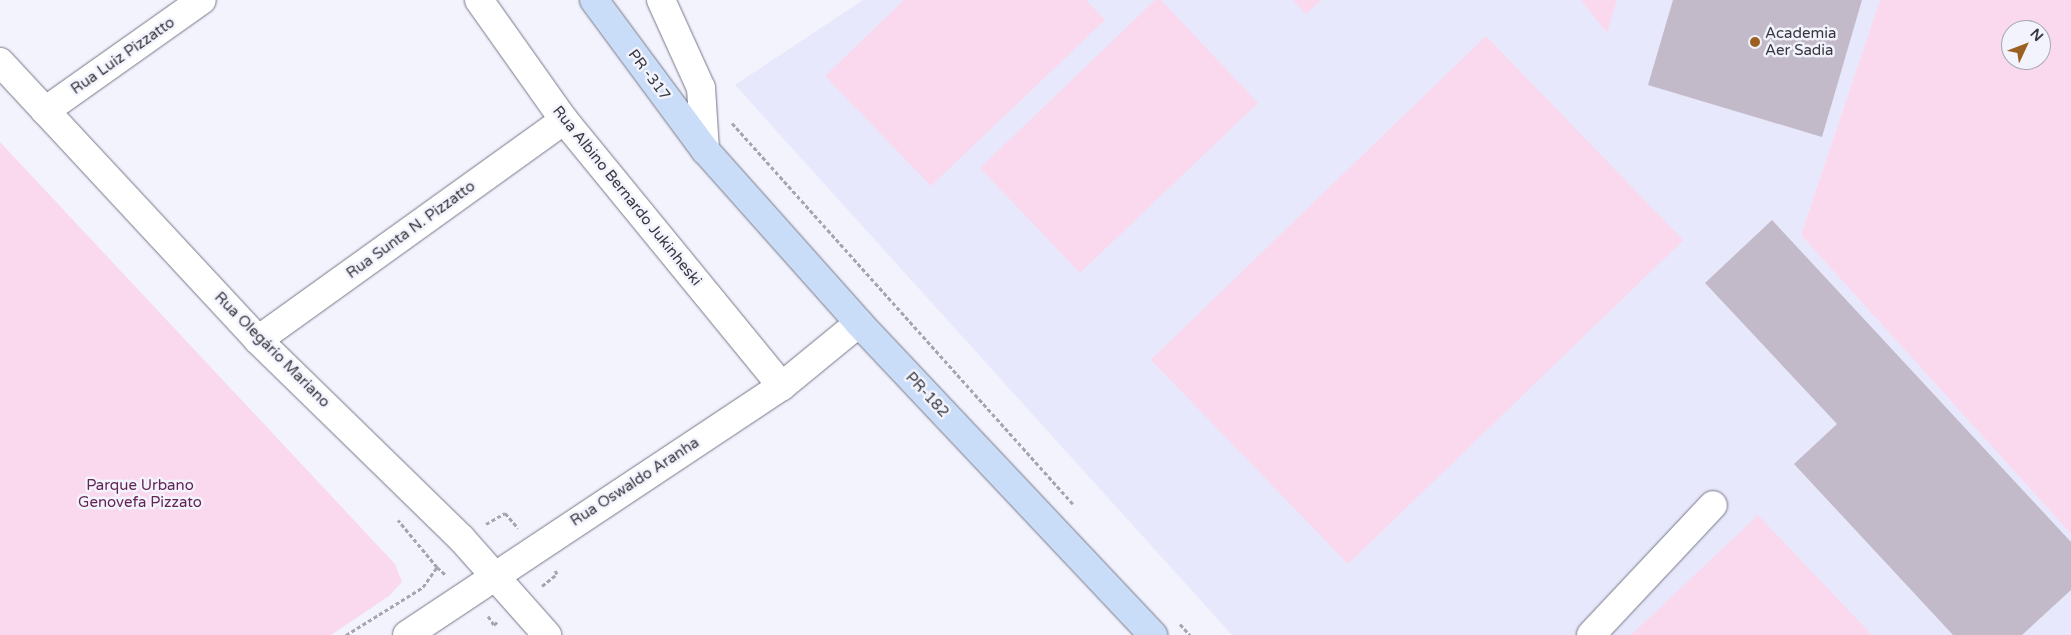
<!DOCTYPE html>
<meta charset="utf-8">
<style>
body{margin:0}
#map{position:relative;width:2071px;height:635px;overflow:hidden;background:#f2f3fd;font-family:"Varela Round",sans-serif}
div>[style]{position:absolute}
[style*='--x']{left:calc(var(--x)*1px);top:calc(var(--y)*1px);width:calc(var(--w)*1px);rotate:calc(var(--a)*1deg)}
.built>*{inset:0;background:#e7e8fb}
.green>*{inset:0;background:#fad9ee;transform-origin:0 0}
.building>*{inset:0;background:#c3bac9}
.path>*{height:3px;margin-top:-1.5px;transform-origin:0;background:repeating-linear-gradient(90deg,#a4a5ae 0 4px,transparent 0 6.5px)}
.roads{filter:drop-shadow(0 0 1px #767786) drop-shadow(0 0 1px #767786)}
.minor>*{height:28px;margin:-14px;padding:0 14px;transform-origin:14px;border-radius:14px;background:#fff}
.major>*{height:28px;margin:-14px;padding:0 14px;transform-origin:14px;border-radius:14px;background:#caddf8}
.dots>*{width:14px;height:14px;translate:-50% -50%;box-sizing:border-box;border:2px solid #f2f3fd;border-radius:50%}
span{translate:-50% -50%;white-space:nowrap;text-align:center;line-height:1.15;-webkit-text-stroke:5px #f2f3fd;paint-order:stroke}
.poi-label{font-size:15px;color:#37373e}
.left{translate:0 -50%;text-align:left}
.street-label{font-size:15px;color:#37373e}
.park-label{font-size:15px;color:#662454}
.north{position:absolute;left:2001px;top:20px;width:50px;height:50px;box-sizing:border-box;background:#f2f3fd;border:1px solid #a7a8b1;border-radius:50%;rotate:47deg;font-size:14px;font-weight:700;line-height:20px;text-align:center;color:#37373e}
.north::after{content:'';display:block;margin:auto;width:18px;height:22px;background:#9c6122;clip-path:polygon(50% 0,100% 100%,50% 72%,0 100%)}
</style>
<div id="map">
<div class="built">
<div style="clip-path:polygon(863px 0,1581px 0,1607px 32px,1617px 0,1880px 0,1801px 235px,2071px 534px,2071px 635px,1232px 635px,735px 85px)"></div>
</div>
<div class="green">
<div style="clip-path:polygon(904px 0,1086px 0,1105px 20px,931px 186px,825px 76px)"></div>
<div style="clip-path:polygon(1155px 0,1161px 0,1258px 103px,1080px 273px,980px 168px)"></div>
<div style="clip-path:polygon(1293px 0,1321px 0,1306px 14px)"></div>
<div style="clip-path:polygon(1581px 0,1617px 0,1607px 33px)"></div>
<div style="clip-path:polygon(evenodd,1880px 0,2071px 0,2071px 534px,1801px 235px,1880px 0,2011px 30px,2041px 30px,2041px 60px,2011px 60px,2011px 30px)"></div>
<div style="left:1486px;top:36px;width:284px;height:466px;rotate:46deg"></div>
<div style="clip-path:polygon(0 142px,395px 564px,402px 582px,389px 596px,331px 635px,0 635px)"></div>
<div style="clip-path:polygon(1758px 515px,1872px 635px,1631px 635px)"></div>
</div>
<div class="building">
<div style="clip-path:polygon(1673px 0,1862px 0,1822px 137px,1648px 85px)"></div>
<div style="clip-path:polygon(1772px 220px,2071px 542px,2071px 590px,2022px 635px,1953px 635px,1794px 464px,1837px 424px,1705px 283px)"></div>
</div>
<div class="path">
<div style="--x:732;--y:123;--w:511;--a:48.17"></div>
<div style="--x:486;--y:524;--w:22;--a:-30"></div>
<div style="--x:505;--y:513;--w:20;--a:49"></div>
<div style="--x:437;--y:567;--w:12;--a:42"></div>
<div style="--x:542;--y:586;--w:19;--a:-39"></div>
<div style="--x:557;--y:574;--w:4;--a:-117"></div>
<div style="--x:488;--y:616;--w:11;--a:56"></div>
<div style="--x:494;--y:625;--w:6;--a:-45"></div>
<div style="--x:1180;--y:624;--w:15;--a:48"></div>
<div style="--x:346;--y:635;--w:91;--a:-31.9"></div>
<div style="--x:423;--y:587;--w:24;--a:-55"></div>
<div style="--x:437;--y:567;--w:61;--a:-129.7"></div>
</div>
<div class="roads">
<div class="minor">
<div style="--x:479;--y:0;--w:147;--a:54.7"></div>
<div style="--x:564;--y:120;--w:344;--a:50.7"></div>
<div style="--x:661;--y:0;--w:97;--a:65.6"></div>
<div style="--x:701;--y:88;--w:62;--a:86.3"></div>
<div style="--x:0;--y:62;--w:379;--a:47.1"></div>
<div style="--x:258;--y:340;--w:284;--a:44.3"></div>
<div style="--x:461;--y:538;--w:130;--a:48.4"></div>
<div style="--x:45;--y:111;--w:192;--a:-35.3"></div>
<div style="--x:258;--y:340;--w:377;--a:-35.7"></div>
<div style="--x:407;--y:635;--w:450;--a:-33.6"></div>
<div style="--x:782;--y:386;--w:99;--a:-39.3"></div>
<div style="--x:1591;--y:635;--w:178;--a:-46.8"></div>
</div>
<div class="major">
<div style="--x:594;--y:0;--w:187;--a:53.5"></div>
<div style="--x:705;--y:150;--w:232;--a:48.3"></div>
<div style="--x:859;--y:323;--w:429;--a:46.7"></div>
</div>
</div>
<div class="dots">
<div style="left:1755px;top:42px;background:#9c6122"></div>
</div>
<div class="poi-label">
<span class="left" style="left:1765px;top:42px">Academia<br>Aer Sadia</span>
</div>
<div class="street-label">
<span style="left:123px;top:56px;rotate:-35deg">Rua Luiz Pizzatto</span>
<span style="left:649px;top:75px;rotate:53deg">PR -317</span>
<span style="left:627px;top:196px;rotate:51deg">Rua Albino Bernardo Jukinheski</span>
<span style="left:411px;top:230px;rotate:-36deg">Rua Sunta N. Pizzatto</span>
<span style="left:272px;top:350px;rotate:45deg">Rua Olegário Mariano</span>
<span style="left:927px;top:395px;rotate:47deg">PR-182</span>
<span style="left:635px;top:482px;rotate:-33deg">Rua Oswaldo Aranha</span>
</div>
<div class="park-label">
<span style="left:140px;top:494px">Parque Urbano<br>Genovefa Pizzato</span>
</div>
<div class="north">N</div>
</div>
